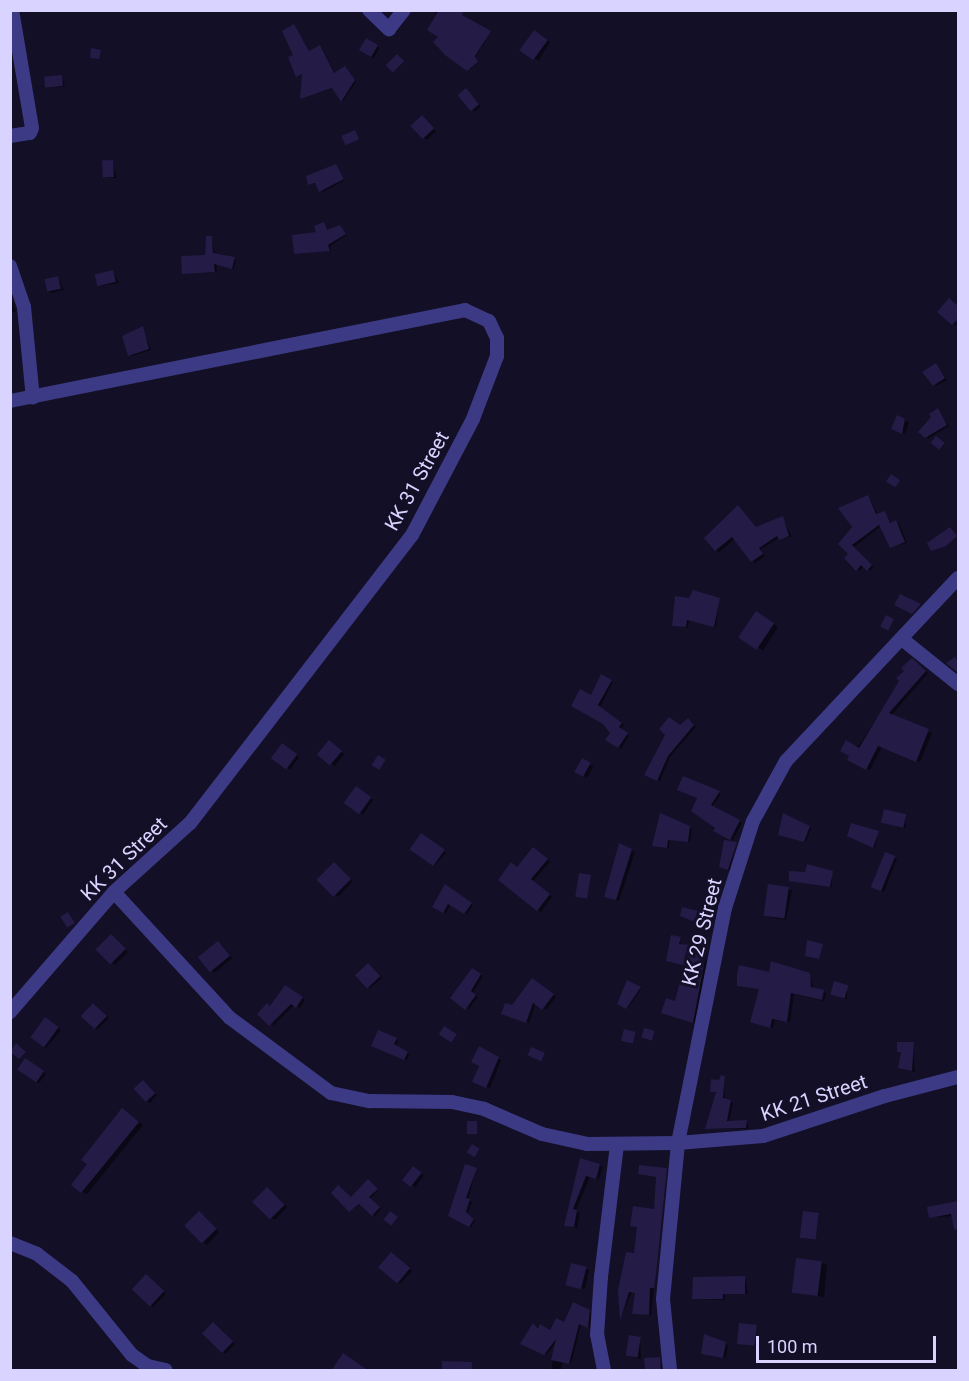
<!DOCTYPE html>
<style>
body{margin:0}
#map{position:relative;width:969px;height:1381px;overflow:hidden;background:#130f26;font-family:Roboto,sans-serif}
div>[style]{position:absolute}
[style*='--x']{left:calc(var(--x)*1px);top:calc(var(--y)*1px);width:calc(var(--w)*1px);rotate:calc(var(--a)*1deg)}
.shadow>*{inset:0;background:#0007;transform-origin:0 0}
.building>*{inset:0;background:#241b47;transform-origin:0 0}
.minor>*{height:14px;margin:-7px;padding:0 7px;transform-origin:7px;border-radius:7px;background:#3d3a85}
span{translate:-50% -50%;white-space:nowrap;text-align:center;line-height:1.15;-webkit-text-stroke:6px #130f26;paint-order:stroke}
.street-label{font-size:20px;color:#d9d4ff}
.frame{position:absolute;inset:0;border:12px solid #d9d4ff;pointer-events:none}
.scale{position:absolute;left:756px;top:1336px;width:180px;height:27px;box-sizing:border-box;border:3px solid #d9d4ff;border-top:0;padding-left:8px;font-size:18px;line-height:21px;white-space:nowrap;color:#d9d4ff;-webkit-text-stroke:4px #130f26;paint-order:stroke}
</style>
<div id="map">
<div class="shadow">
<div style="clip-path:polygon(432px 10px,445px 10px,486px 40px,475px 58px,478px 62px,471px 69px,435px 42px,441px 37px,438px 15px)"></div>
<div style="clip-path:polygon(294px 25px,310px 52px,322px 48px,335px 74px,345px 67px,356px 82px,343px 101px,334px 88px,301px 98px,303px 75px,297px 76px)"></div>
<div style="left:534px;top:32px;width:19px;height:22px;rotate:32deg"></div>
<div style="left:367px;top:40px;width:15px;height:12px;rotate:32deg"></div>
<div style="clip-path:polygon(62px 77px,65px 87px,46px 86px)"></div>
<div style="clip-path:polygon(469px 92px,481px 106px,476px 111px,473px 110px)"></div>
<div style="clip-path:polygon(425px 119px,436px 131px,427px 140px,424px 138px)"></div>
<div style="clip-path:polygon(112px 162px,117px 178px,108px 178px,105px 177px)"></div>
<div style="clip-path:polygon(336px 166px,345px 180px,323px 192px,317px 184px,309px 184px)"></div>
<div style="clip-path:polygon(323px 224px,328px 231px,340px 227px,347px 235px,330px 246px,331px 251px,296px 253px)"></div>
<div style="clip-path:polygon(212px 238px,215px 255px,236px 260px,234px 269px,216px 264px,217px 272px,184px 273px,207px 256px)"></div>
<div style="clip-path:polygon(113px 272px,119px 283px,100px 286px)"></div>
<div style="clip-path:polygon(58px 278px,64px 290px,51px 293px,48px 291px)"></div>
<div style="clip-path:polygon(10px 294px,16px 312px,10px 312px)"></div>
<div style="clip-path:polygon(953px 302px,958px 307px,956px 326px,939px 312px)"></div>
<div style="clip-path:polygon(142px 328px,151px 350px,132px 356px,130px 355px)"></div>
<div style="clip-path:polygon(936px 365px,947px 380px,936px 386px,934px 385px)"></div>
<div style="clip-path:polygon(938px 410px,949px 426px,929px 438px,926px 437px)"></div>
<div style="clip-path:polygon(898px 417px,909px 423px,905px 434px,893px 428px)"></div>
<div style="clip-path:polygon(868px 496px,878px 515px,885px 512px,891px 524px,899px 523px,907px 543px,891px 546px,881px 526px,854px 547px,874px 567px,870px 571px,864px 566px,859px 571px,850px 554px,854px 527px)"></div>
<div style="clip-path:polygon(739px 507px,757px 528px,782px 518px,792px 537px,779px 538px,760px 550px,765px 556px,755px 563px,735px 539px,719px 552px,716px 550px)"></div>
<div style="clip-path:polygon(719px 600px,716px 627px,689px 620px,688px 628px,674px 625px)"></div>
<div style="left:756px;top:613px;width:26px;height:28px;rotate:32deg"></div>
<div style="clip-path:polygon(915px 662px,928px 673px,891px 716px,932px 733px,920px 762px,882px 747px,870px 770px,849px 760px)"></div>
<div style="clip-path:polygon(601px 676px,613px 682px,600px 707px,624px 725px,620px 730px,629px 736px,621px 749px,608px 740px,612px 733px,592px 697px)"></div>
<div style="clip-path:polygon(691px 721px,696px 727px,670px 757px,660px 781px,646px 775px,680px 727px)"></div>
<div style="clip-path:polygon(332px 744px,344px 754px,335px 766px,332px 765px)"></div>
<div style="clip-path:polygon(286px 747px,299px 757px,290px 770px,273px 758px)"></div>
<div style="left:582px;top:760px;width:13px;height:13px;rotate:29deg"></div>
<div style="clip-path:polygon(683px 778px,721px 794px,712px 807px,742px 823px,733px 840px,715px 831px,699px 798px)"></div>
<div style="left:356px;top:788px;width:21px;height:18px;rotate:35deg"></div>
<div style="clip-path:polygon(661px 815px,692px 829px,690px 842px,669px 840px,669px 848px,654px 845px)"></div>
<div style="clip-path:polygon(784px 815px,811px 828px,806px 842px,781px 835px)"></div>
<div style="clip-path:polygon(905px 815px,906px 828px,886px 824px)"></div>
<div style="clip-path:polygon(878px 832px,875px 848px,866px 845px)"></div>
<div style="clip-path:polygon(422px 835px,446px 853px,434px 866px,432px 864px)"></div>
<div style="clip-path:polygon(736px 843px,730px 870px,723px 868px)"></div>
<div style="clip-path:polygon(620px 845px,635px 852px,619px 901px,609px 898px)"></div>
<div style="clip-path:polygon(537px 851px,550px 862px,532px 882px,552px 897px,541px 912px,500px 879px)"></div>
<div style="clip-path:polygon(894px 858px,897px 859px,884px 892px,875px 888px)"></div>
<div style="clip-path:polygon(337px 866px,353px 881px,338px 897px,319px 880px)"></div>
<div style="clip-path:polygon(832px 872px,832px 887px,792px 881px)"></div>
<div style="clip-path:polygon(446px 886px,473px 905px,467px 914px,451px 904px,446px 913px,434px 906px)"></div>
<div style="clip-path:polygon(770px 886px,792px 890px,786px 920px,769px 917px)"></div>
<div style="clip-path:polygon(711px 915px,711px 927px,684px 917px)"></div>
<div style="clip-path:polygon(114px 938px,128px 952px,115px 965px,98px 950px)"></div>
<div style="clip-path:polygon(680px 939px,681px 946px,703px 949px,702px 959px,707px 961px,695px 1023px,664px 1013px,676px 1003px,684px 965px,669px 962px)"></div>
<div style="clip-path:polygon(221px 945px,232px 958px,215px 973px,212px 971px)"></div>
<div style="clip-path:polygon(368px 965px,382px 978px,370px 988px,367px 987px)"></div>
<div style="clip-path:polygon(473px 970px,483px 976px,473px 993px,478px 997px,468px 1010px)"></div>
<div style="clip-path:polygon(771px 974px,809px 975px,814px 989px,826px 993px,824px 1001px,794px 994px,790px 1022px,775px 1020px,773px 1028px,755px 1023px,761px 989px,738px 985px)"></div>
<div style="clip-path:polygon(533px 980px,556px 997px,546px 1010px,536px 1003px,529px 1023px,506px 1015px)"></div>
<div style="clip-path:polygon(628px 982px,641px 989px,628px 1008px,619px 1004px)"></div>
<div style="clip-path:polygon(285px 987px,305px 1000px,300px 1008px,294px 1005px,273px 1026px,271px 1007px)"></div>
<div style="clip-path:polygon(847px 987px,847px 999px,834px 995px)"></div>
<div style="clip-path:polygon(94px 1004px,109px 1018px,97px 1030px,94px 1028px)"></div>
<div style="clip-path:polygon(49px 1020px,61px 1030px,46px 1048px,43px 1046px)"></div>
<div style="clip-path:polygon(379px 1032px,398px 1040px,396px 1047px,410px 1054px,407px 1060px,376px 1047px)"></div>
<div style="clip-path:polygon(913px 1044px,915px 1072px,902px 1069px,902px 1053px,899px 1051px)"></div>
<div style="clip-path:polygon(479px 1048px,501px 1060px,490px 1088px,477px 1083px)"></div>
<div style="clip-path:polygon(29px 1061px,46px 1074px,39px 1083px,36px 1082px)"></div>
<div style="clip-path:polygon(724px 1078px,725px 1100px,733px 1103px,729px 1122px,747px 1122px,749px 1129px,706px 1129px,717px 1093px,711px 1091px)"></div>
<div style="clip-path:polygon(143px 1081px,157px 1095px,150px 1103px,147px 1101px)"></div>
<div style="clip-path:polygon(127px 1113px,143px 1125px,87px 1194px,82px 1192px)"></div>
<div style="clip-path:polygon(581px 1160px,603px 1167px,599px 1179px,590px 1177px,576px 1211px,580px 1213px,577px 1228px,566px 1225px)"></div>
<div style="left:414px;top:1168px;width:12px;height:15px;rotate:35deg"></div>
<div style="clip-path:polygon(476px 1169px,468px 1200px,472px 1202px,467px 1215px,475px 1221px,471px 1227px,450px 1215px)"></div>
<div style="clip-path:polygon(666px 1170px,651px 1316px,634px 1313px,637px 1293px,632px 1292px,619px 1320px,628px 1253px,635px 1255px,655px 1211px,657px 1177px,641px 1174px)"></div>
<div style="clip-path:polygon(370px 1182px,378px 1190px,370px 1199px,381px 1209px,375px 1216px,361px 1204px,350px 1211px,352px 1199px)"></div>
<div style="clip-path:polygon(268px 1189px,287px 1207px,275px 1220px,272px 1218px)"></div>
<div style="clip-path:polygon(958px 1202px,958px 1216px,931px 1217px,929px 1209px)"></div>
<div style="clip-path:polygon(202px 1215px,219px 1232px,207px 1245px,204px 1243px)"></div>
<div style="clip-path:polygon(819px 1215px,815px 1240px,801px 1238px)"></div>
<div style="clip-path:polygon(394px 1255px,412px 1271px,400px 1284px,397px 1282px)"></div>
<div style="clip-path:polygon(822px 1263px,827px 1265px,824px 1297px,794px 1292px)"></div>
<div style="clip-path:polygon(586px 1269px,589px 1270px,585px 1289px,570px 1286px)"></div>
<div style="clip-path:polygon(149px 1277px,166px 1294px,153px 1307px,133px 1289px)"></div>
<div style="clip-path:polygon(694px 1278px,745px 1278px,748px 1294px,725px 1294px,725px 1300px,696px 1299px)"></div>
<div style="clip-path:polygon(574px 1304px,591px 1312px,590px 1328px,581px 1324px,571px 1364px,563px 1362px,561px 1370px,551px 1370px,557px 1341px,547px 1354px,522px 1344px,539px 1331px,550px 1332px,565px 1324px)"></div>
<div style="clip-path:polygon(217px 1326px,235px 1344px,225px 1354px,223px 1352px)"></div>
<div style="clip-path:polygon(756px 1326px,757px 1346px,738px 1343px)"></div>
<div style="clip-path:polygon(705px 1336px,728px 1345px,726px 1358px,703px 1354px)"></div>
<div style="clip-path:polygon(640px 1338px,641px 1359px,628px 1356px)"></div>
<div style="clip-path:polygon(659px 1359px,663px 1370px,646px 1370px)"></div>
</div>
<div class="building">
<div style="clip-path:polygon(439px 10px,464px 10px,462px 15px,491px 31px,475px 56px,478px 62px,467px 71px,445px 55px,433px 42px,438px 37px,427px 30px)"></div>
<div style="clip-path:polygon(294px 24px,309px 51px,320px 45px,334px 73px,345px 66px,355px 80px,341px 102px,332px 88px,300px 99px,302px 74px,296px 77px,288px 57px,293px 55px,282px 31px)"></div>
<div style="left:534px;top:30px;width:17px;height:25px;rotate:36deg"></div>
<div style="left:366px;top:38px;width:14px;height:14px;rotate:30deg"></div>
<div style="clip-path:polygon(91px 48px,101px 50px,99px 59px,90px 58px)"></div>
<div style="left:397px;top:54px;width:10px;height:16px;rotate:45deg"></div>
<div style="left:62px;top:75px;width:11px;height:18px;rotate:85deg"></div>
<div style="left:466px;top:88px;width:21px;height:11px;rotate:51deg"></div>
<div style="left:422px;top:115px;width:18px;height:16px;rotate:47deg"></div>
<div style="left:355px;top:130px;width:10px;height:15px;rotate:66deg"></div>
<div style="left:113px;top:160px;width:17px;height:11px;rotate:87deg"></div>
<div style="clip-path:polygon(336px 164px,344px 179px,319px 192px,315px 183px,308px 185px,306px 176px)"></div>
<div style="clip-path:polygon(324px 222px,327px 230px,340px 225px,346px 234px,328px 245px,330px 251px,294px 254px,292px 235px,316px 232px,314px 226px)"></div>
<div style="clip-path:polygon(206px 236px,212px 236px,213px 253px,235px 257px,232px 269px,214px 264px,215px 272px,182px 274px,181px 256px,205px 255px)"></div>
<div style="left:113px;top:270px;width:12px;height:19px;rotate:76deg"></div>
<div style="left:58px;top:276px;width:13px;height:14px;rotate:77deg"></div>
<div style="clip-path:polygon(949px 298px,958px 306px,958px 319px,952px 325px,937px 312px)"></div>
<div style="clip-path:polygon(143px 326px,149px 349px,128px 356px,122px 336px)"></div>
<div style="clip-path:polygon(936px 363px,945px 378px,933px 386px,922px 372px)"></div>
<div style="clip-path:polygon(938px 408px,947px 425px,925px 438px,918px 432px,931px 417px,929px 414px)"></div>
<div style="clip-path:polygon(897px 415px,905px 419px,902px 434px,891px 429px)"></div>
<div style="left:936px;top:436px;width:11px;height:9px;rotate:38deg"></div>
<div style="left:891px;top:474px;width:11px;height:9px;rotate:34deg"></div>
<div style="clip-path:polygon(868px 495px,876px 514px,885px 511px,890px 523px,896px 520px,905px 542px,890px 548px,879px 525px,852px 545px,872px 565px,867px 571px,861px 565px,856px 571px,844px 558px,848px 554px,838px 544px,852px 527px,838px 508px)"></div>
<div style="clip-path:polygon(738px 505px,756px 527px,783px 516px,789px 536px,779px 540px,777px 536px,759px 548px,763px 554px,751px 562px,732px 537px,715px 551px,704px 538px)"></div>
<div style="clip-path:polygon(950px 527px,957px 536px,946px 546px,931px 551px,927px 543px)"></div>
<div style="clip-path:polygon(693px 590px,720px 598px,714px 627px,687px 620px,686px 627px,672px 626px,675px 596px,689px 598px)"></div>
<div style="clip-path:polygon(900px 594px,921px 604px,912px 614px,894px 605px)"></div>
<div style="left:756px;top:611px;width:22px;height:32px;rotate:34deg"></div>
<div style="left:886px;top:615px;width:9px;height:13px;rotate:27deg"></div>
<div style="clip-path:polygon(955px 657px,958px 662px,957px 672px,946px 663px)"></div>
<div style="clip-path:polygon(912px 658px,926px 671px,889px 713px,929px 729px,916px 762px,878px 746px,866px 770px,847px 760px,849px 756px,840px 751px,846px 740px,859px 748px,899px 681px,896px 678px,904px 671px,901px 668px)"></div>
<div style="clip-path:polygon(601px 674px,612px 680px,598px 705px,622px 723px,619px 727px,628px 733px,618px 748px,605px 740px,610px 733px,603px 724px,571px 706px,580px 689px,591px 695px)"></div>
<div style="clip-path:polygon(669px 717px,680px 725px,688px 718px,694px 725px,668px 756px,657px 781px,644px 775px,665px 735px,659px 729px)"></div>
<div style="left:329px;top:740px;width:17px;height:19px;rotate:40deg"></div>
<div style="left:282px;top:743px;width:19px;height:19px;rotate:36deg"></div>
<div style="left:378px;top:755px;width:9px;height:12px;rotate:32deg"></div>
<div style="left:582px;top:758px;width:10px;height:16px;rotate:29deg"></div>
<div style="clip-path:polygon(683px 776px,720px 791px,711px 805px,740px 820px,730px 840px,713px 831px,715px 828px,691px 811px,697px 798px,677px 790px)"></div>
<div style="left:356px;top:786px;width:19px;height:21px;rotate:36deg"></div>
<div style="left:884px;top:809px;width:23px;height:14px;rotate:13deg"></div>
<div style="clip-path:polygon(660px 813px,690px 826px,688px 842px,668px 840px,667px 848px,652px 846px)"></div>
<div style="clip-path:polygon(783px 813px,810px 826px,804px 842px,778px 835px)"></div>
<div style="clip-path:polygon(851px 823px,879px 831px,873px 848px,847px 836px)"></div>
<div style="left:421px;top:833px;width:29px;height:20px;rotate:35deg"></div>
<div style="clip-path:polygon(724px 840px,737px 842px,728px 870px,719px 867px)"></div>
<div style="clip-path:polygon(619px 843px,632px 849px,616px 900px,604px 897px)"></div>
<div style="clip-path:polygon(533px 847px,548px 859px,531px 879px,550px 894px,537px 911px,498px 880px,511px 862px,517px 867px)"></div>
<div style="left:885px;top:852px;width:11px;height:38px;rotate:22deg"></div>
<div style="left:334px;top:862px;width:24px;height:25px;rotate:45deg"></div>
<div style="clip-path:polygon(807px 864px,833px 871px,830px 887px,789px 881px,789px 871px,805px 872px)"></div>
<div style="left:579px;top:873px;width:12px;height:24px;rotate:9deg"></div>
<div style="clip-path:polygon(445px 884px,472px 903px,464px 914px,448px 904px,443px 913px,432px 907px)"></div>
<div style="left:768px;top:884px;width:21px;height:32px;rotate:8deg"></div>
<div style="clip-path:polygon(682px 907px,711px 914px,708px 927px,680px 916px)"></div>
<div style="left:68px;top:912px;width:13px;height:9px;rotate:58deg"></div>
<div style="left:111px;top:934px;width:21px;height:22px;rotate:45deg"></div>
<div style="clip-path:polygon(671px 935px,681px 937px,679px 944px,701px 946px,700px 957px,705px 959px,693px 1023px,661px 1013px,666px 998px,675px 1001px,682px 973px,682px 965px,666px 961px)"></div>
<div style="clip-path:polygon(807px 940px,823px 944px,819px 959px,805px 956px)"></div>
<div style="left:218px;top:941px;width:19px;height:26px;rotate:51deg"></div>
<div style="clip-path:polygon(771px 961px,810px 973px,811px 987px,824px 990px,822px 1000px,791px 993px,787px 1022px,772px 1019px,770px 1028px,750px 1022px,759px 989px,737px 986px,737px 974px,739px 965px,769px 972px)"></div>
<div style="left:368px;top:963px;width:18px;height:18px;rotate:47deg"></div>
<div style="clip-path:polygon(472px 968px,481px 974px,471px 991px,476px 995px,465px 1010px,450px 998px)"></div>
<div style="clip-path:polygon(532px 978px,554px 994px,542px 1010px,533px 1003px,526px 1023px,501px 1014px,505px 1003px,512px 1005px)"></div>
<div style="clip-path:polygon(627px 980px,641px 987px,626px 1009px,617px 1004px)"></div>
<div style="left:834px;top:981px;width:15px;height:14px;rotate:16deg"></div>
<div style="clip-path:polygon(285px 985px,303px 997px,296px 1008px,291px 1004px,269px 1026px,257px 1014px,267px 1003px,270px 1006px)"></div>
<div style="left:93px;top:1003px;width:19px;height:18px;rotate:43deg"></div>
<div style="left:45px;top:1017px;width:17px;height:25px;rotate:36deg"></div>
<div style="left:444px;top:1026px;width:15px;height:10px;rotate:32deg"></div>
<div style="left:644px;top:1028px;width:11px;height:10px;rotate:15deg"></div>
<div style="left:624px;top:1029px;width:12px;height:12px;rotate:14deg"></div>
<div style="clip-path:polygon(378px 1030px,397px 1038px,394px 1044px,408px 1052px,404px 1060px,371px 1046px)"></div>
<div style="clip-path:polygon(897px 1042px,914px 1042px,912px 1071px,898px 1068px,901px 1052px,897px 1052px)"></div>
<div style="clip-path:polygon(16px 1043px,26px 1052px,19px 1059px,10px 1052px)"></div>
<div style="clip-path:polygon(479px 1046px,499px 1057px,486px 1088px,472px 1082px,479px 1066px,471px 1062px)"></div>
<div style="left:531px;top:1047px;width:15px;height:9px;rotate:23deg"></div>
<div style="left:25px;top:1058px;width:23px;height:14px;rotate:34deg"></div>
<div style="clip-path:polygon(721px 1075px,725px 1076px,723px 1098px,731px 1100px,727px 1121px,747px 1120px,746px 1128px,705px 1129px,716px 1092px,710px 1092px,711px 1079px,719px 1080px)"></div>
<div style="left:143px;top:1080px;width:18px;height:13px;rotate:47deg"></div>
<div style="clip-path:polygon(122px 1108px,139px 1122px,81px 1193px,71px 1185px,87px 1164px,81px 1160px)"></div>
<div style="left:467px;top:1121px;width:10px;height:13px"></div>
<div style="left:472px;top:1144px;width:9px;height:10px;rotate:32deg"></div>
<div style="clip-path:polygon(580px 1158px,600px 1164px,596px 1179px,586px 1176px,573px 1209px,577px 1210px,574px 1227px,564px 1226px)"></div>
<div style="clip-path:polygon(465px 1164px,477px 1168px,466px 1198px,470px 1199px,466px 1212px,474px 1219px,469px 1227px,448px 1216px)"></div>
<div style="clip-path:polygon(639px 1165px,667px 1168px,656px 1274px,654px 1288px,650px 1288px,649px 1315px,632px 1314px,635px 1293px,629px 1292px,620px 1321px,618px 1290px,626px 1252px,634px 1253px,637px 1227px,630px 1226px,633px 1206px,654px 1209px,656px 1177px,638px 1174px)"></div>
<div style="left:413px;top:1166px;width:11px;height:18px;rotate:38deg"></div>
<div style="clip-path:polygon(368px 1179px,378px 1189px,369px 1197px,380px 1207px,372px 1216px,359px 1204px,349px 1212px,331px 1193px,338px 1185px,351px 1197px)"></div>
<div style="left:267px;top:1187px;width:25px;height:21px;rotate:45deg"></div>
<div style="clip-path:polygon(958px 1201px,958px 1229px,954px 1230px,951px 1214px,929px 1218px,927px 1207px)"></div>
<div style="left:199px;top:1211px;width:25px;height:21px;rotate:45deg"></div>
<div style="left:390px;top:1211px;width:10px;height:11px;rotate:37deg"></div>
<div style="left:803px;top:1211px;width:16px;height:27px;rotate:7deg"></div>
<div style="left:391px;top:1252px;width:25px;height:20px;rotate:40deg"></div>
<div style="left:796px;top:1258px;width:26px;height:35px;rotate:7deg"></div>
<div style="left:571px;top:1263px;width:16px;height:23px;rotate:14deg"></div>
<div style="left:146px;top:1274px;width:25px;height:21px;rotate:43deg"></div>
<div style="clip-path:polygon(745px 1276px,745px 1294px,723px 1294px,723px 1299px,692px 1299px,693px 1277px)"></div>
<div style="clip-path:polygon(573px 1302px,590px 1310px,588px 1328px,579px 1324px,569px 1364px,551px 1360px,556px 1339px,544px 1355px,520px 1344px,533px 1323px,538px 1329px,540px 1324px,550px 1330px,556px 1318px,564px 1322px)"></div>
<div style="left:213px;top:1322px;width:28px;height:16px;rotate:44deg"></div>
<div style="left:739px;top:1323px;width:18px;height:21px;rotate:6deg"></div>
<div style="clip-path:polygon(704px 1334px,726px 1342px,723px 1358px,701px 1354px)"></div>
<div style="left:629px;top:1335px;width:12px;height:21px;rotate:9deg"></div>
<div style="clip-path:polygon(343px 1353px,369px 1371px,331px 1371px)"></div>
<div style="left:660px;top:1357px;width:14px;height:16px;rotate:86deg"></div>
<div style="left:442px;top:1361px;width:30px;height:10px;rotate:2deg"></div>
</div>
<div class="minor">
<div style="--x:369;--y:10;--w:28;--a:44"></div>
<div style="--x:389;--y:29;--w:24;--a:-52"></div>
<div style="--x:10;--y:136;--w:20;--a:-9"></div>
<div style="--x:30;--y:133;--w:5;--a:-68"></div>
<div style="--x:32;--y:128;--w:120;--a:-99.6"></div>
<div style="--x:10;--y:266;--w:43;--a:71.1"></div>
<div style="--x:24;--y:307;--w:91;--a:84.4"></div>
<div style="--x:10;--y:401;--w:464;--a:-11.3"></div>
<div style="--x:465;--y:310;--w:26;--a:25"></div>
<div style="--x:489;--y:321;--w:19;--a:65"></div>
<div style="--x:497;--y:338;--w:18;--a:90"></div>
<div style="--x:497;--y:356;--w:67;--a:110.9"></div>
<div style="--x:473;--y:419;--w:131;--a:117.7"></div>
<div style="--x:412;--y:535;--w:364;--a:127.6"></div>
<div style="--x:190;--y:823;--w:103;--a:137.8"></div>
<div style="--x:114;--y:892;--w:159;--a:130.9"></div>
<div style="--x:902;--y:639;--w:72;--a:38.8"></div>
<div style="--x:114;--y:892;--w:171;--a:47.4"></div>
<div style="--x:230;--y:1018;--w:126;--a:36.6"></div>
<div style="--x:331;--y:1093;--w:40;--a:12"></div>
<div style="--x:370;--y:1101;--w:82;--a:0.7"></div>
<div style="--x:452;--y:1102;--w:33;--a:12"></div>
<div style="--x:484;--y:1109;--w:63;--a:23.3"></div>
<div style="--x:542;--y:1134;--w:46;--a:12.5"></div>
<div style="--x:587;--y:1144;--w:91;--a:-0.6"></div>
<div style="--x:678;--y:1143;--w:85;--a:-4.7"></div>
<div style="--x:763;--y:1136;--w:128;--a:-18.2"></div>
<div style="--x:885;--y:1096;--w:75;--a:-14.6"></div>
<div style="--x:10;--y:1243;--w:29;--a:22"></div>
<div style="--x:37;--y:1254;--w:44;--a:37.6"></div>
<div style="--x:72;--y:1281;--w:95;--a:51"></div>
<div style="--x:132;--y:1355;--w:19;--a:35"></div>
<div style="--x:148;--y:1366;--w:18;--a:13"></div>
<div style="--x:604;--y:1370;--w:36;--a:-101"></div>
<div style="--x:597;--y:1335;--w:58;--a:-86.1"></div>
<div style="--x:601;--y:1277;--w:134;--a:-83.1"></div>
<div style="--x:670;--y:1370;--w:71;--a:-95.6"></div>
<div style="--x:663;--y:1299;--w:157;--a:-84.5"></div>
<div style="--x:678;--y:1143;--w:240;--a:-78.7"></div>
<div style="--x:725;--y:908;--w:91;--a:-72.2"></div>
<div style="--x:753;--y:821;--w:68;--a:-61.2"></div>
<div style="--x:786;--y:761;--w:251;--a:-46.8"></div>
</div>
<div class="street-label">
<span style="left:417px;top:481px;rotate:-61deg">KK 31 Street</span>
<span style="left:124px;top:859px;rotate:-44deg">KK 31 Street</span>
<span style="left:702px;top:932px;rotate:-76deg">KK 29 Street</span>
<span style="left:814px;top:1098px;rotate:-18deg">KK 21 Street</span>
</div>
<div class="frame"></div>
<div class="scale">100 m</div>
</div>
